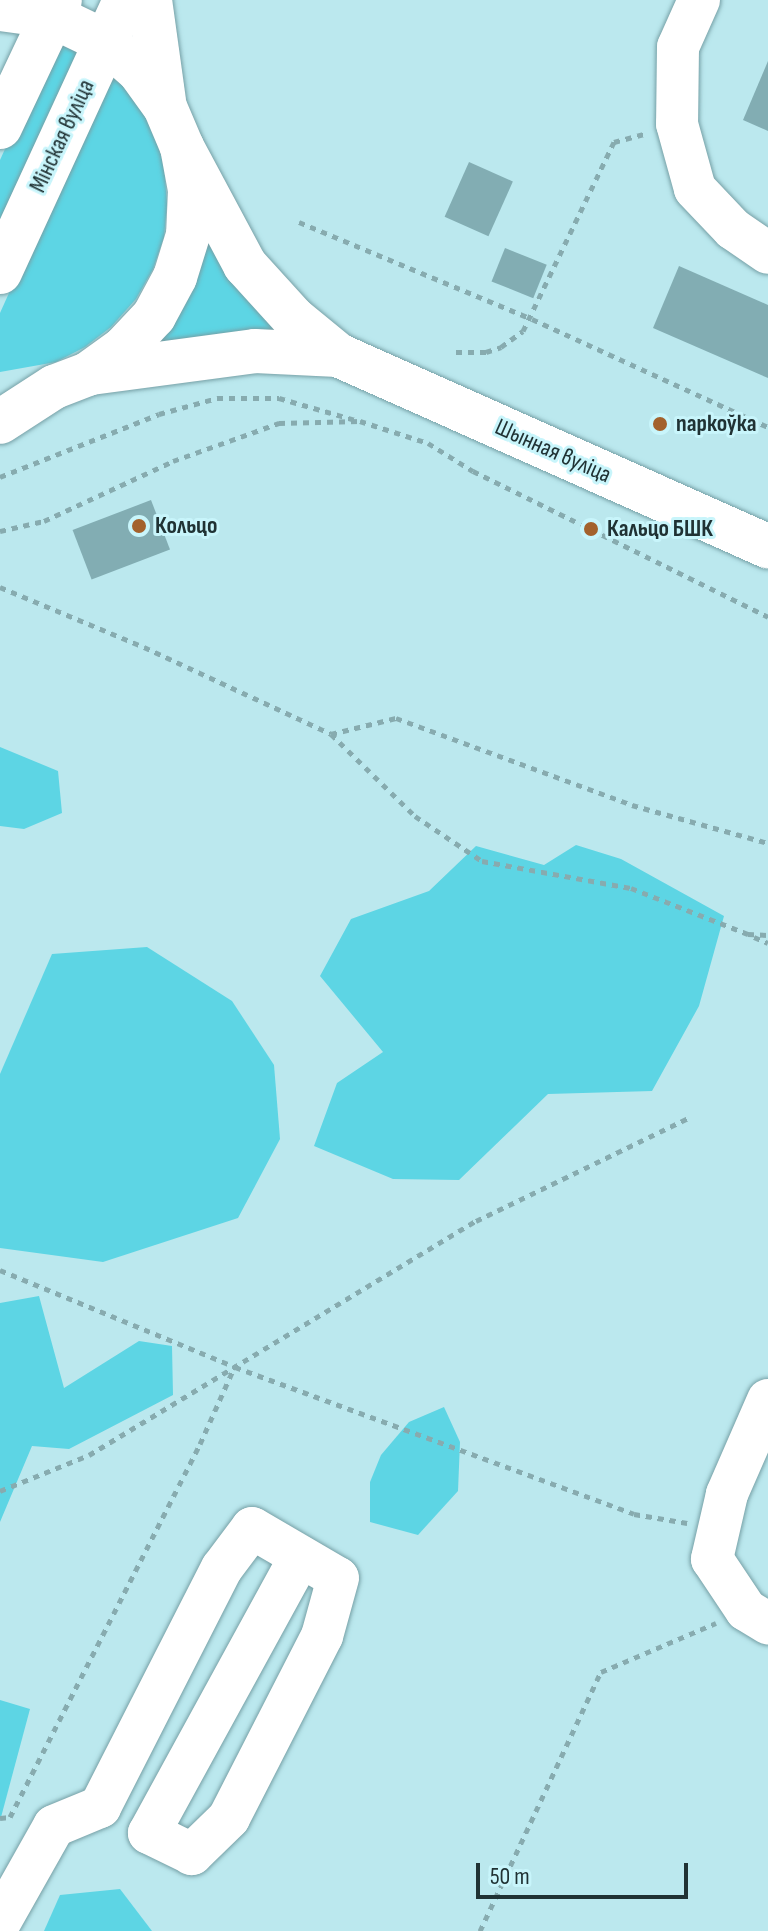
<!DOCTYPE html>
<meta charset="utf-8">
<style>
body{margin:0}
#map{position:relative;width:768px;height:1931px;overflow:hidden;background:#bbe8ee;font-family:"Sofia Sans Condensed",sans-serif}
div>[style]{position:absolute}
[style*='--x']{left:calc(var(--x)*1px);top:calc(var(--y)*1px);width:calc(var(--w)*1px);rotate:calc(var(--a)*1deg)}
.green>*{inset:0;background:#5dd5e4}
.building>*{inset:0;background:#82adb3;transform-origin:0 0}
.path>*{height:5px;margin-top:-2.5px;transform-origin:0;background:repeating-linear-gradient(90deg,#87abaf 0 6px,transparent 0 12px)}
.roads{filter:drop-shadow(0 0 2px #76a0a6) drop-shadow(0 0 2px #76a0a6)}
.minor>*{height:42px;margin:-21px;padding:0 21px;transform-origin:21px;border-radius:21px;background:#fff}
.major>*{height:44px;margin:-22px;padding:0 22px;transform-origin:22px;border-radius:22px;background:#fff}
.dots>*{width:22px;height:22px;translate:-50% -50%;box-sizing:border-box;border:4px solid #c8f5fb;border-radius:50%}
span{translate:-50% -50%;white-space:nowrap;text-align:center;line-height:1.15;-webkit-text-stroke:6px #c8f5fb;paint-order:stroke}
.street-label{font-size:24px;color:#203234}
.poi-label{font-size:24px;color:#203234;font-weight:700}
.left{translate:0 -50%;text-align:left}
.scale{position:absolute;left:476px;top:1863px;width:212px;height:36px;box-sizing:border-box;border:4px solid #203234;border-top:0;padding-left:10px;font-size:24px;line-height:28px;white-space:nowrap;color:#203234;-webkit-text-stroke:6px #c8f5fb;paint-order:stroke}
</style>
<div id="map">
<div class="green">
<div style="clip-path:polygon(55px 39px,87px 53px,0 247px,0 160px)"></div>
<div style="clip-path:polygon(110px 69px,140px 105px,154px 133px,164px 166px,167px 204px,164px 237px,153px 269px,136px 299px,111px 327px,85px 347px,56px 362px,0 372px,0 313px)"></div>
<div style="clip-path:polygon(204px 217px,295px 342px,138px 349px)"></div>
<div style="clip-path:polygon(0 747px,58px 771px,62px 813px,24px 829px,0 826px)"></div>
<div style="clip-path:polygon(576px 845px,621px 859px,724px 916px,699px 1006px,652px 1091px,548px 1094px,459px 1180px,393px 1179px,314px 1146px,337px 1083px,383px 1052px,320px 976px,351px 919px,429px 891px,476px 846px,544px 865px)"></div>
<div style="clip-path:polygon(147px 947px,232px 1001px,274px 1065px,280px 1139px,238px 1218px,103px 1262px,0 1248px,0 1074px,52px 954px)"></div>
<div style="clip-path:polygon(39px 1296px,64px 1388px,139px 1341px,172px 1346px,173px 1395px,69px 1449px,32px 1446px,0 1522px,0 1303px)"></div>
<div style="clip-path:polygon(444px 1407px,460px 1442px,458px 1491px,418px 1535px,370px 1522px,370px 1482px,381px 1455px,409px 1422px)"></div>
<div style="clip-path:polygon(0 1700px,30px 1709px,0 1821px)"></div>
<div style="clip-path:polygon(120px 1889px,152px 1931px,44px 1931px,60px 1895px)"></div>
</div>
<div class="building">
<div style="clip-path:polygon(768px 61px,768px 131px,743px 120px)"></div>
<div style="left:469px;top:162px;width:48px;height:60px;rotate:24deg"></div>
<div style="left:505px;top:248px;width:45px;height:36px;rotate:22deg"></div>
<div style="clip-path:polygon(679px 266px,768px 305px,768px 378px,653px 328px)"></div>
<div style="left:151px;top:500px;width:53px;height:84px;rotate:69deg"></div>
</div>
<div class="path">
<div style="--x:299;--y:222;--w:252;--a:22.6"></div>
<div style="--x:532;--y:319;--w:260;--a:24.6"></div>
<div style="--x:456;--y:352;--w:30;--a:0"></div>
<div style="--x:486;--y:352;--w:16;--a:-18"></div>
<div style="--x:501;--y:347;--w:27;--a:-36"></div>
<div style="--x:523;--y:331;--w:210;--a:-64.3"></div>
<div style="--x:614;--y:142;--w:31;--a:-15"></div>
<div style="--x:0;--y:477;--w:171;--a:-21.6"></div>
<div style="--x:159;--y:414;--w:60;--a:-15.4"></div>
<div style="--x:217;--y:398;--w:62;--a:0"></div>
<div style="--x:279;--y:398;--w:79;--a:16.1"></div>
<div style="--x:0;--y:531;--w:45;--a:-12.8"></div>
<div style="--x:44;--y:521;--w:142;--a:-24.9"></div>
<div style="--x:173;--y:461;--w:113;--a:-19.7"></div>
<div style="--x:279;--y:423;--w:81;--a:-1.4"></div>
<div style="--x:360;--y:421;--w:71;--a:17.9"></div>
<div style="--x:428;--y:443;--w:53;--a:31.9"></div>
<div style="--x:473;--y:471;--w:329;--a:26.3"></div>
<div style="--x:0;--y:587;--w:156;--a:22.6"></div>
<div style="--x:144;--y:647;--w:206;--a:24.9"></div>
<div style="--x:331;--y:734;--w:117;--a:44.3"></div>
<div style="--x:415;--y:816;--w:81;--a:33.9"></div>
<div style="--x:482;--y:861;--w:151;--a:10.3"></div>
<div style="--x:631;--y:888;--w:126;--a:21.5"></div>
<div style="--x:748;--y:934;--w:20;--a:3"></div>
<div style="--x:331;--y:734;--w:67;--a:-13.8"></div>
<div style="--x:396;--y:718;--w:252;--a:20.2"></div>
<div style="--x:632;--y:805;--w:141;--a:15.6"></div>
<div style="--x:754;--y:937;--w:15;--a:23"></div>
<div style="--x:0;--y:1270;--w:254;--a:22.4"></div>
<div style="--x:235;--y:1367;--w:425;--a:20.2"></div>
<div style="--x:634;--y:1514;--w:54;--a:9.6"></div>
<div style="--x:0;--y:1491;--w:96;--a:-22"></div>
<div style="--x:89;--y:1455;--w:452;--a:-31.2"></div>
<div style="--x:476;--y:1221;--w:236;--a:-25.9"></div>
<div style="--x:0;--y:1818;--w:10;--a:-6"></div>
<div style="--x:10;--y:1817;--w:419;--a:-63"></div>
<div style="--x:200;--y:1444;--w:83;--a:-65.9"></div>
<div style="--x:480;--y:1931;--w:286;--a:-65"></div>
<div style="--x:601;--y:1672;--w:125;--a:-23.1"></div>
</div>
<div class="roads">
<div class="minor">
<div style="--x:699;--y:0;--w:51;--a:114.1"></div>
<div style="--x:678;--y:47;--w:77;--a:90.7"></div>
<div style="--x:677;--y:124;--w:67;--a:74.5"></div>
<div style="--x:695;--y:189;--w:55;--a:46.5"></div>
<div style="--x:733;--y:229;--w:42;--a:34.4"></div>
<div style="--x:768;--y:1400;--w:103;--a:113.6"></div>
<div style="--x:727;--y:1494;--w:67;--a:103"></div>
<div style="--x:712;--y:1559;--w:61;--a:56.3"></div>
<div style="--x:746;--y:1610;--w:26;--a:31"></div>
<div style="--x:0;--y:1922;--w:110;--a:-60.6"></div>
<div style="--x:54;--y:1826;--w:50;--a:-22.4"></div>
<div style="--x:100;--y:1807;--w:268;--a:-63"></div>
<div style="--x:222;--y:1568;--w:50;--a:-53.1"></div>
<div style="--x:252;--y:1528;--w:99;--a:30.2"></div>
<div style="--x:338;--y:1578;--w:60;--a:105.4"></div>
<div style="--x:322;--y:1636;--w:204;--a:117.1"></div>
<div style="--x:229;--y:1818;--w:52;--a:135.8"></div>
<div style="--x:192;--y:1854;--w:48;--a:-154"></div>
<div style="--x:149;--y:1833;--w:315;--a:-61.3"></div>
</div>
<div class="major">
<div style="--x:150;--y:0;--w:102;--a:82.1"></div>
<div style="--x:0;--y:9;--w:52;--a:7.7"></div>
<div style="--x:52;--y:16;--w:60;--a:25.7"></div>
<div style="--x:106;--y:42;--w:44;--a:41.3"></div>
<div style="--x:139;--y:71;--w:44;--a:54.2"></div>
<div style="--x:165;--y:107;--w:43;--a:67"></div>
<div style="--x:182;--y:147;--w:44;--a:79.5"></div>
<div style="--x:190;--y:190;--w:45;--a:92.5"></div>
<div style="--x:188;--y:235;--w:44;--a:107.2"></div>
<div style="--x:175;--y:277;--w:44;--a:118.3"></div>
<div style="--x:154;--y:316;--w:44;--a:133.2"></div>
<div style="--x:124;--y:348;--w:44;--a:144.2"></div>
<div style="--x:88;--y:374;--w:36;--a:159"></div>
<div style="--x:54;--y:387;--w:64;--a:147.1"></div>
<div style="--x:0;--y:127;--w:140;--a:-64.7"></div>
<div style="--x:182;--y:147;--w:134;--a:61.9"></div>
<div style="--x:245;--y:265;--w:72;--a:47.8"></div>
<div style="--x:293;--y:318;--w:58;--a:39.4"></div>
<div style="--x:338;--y:355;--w:471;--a:24"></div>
<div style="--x:0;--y:272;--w:299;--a:-65.3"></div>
<div style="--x:91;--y:373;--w:165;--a:-7.6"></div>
<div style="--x:255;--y:351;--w:83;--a:2.8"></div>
</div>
</div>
<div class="dots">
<div style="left:660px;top:424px;background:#a3622d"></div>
<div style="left:139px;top:526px;background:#a3622d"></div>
<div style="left:591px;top:529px;background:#a3622d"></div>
</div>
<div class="street-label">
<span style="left:62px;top:136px;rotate:-65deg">Мінская вуліца</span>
<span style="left:553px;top:451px;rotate:24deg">Шынная вуліца</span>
</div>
<div class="poi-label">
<span class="left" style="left:676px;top:424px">паркоўка</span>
<span class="left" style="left:155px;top:526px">Кольцо</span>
<span class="left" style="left:607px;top:529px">Кальцо БШК</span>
</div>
<div class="scale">50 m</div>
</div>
